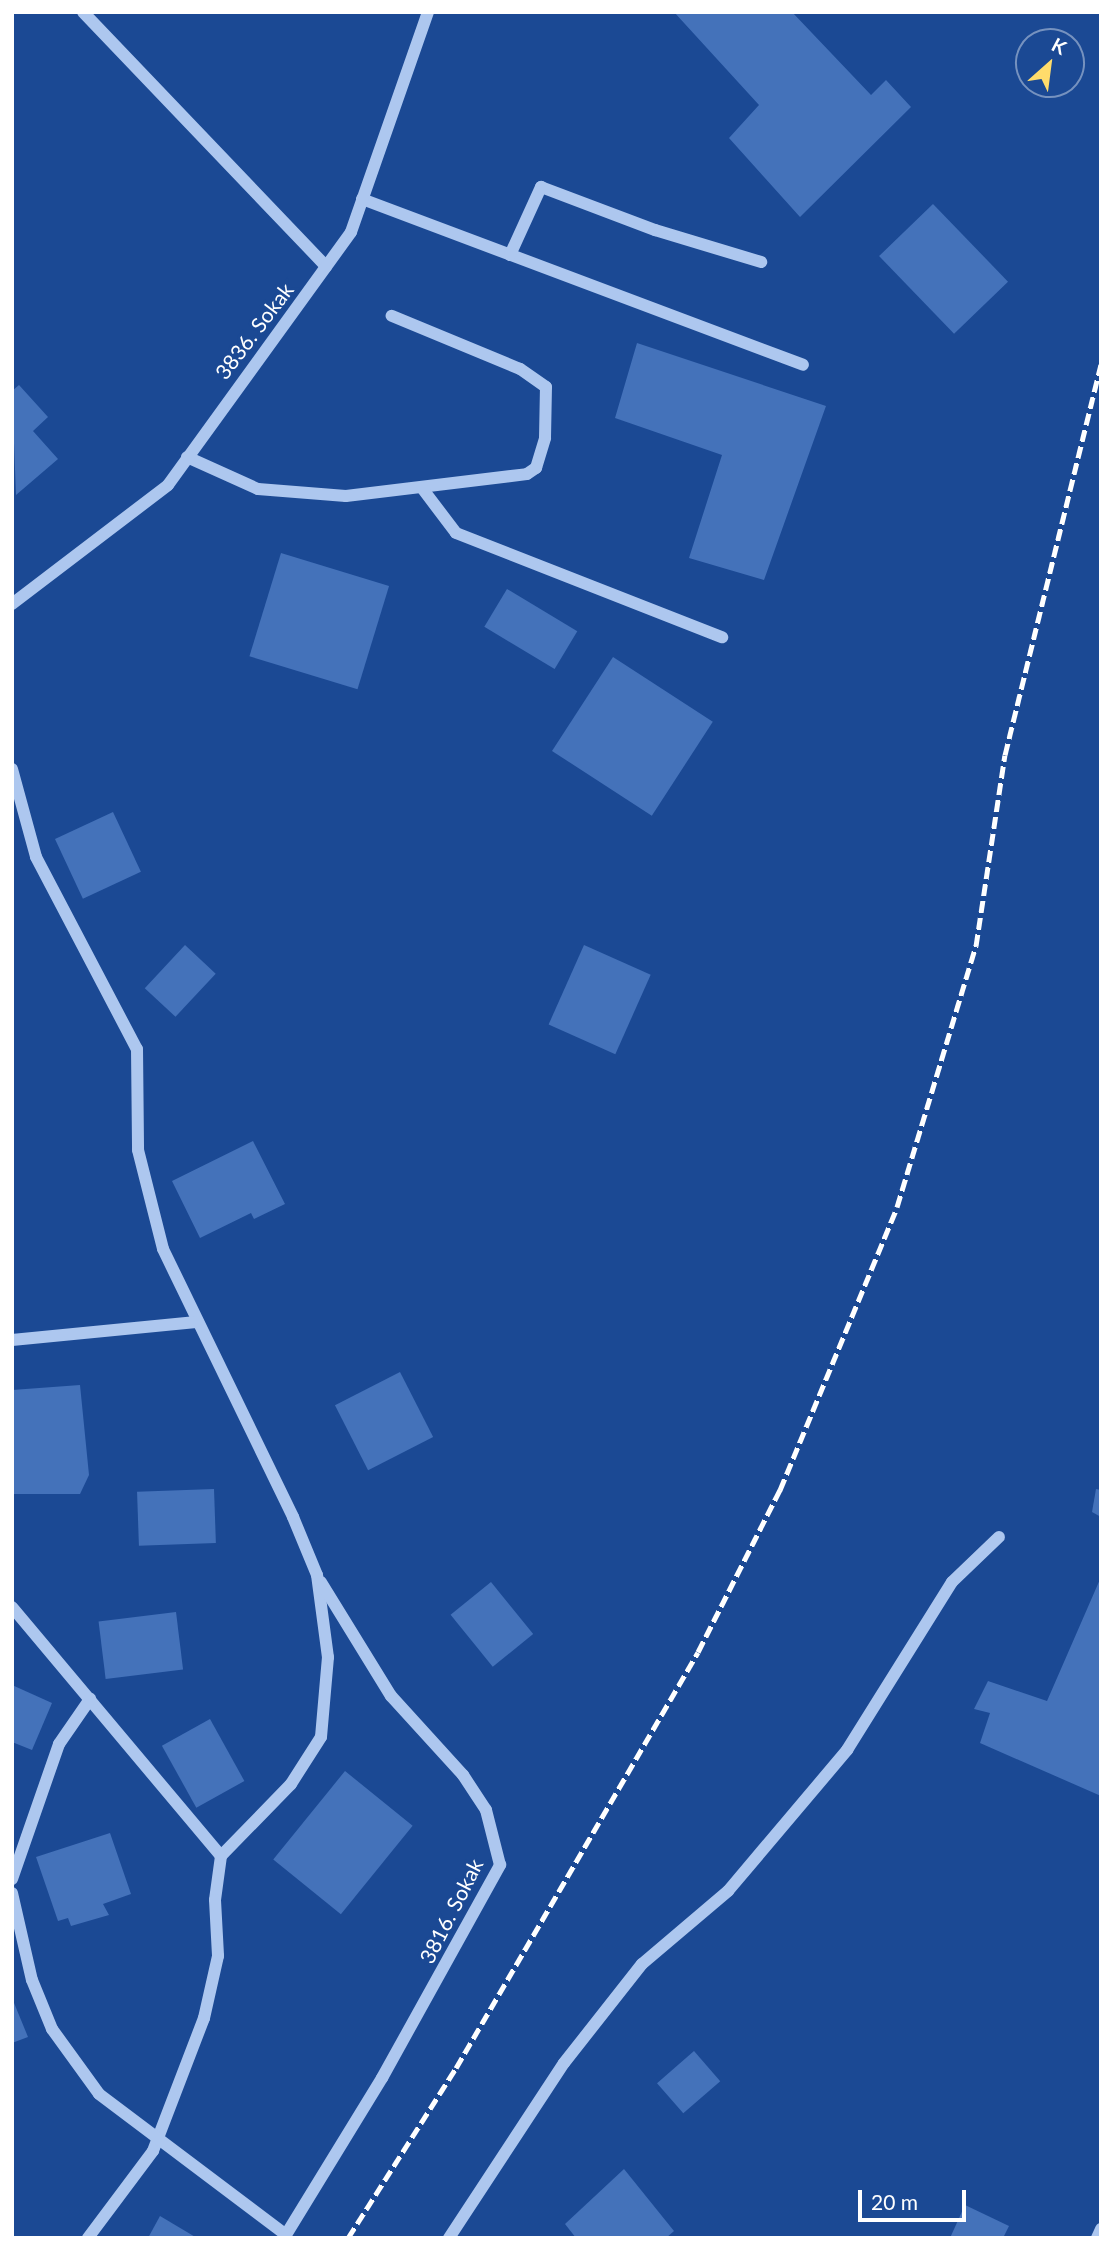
<!DOCTYPE html>
<style>
body{margin:0}
#map{position:relative;width:1113px;height:2250px;overflow:hidden;background:#1b4994;font-family:Lato,sans-serif}
div>[style]{position:absolute}
[style*='--x']{left:calc(var(--x)*1px);top:calc(var(--y)*1px);width:calc(var(--w)*1px);rotate:calc(var(--a)*1deg)}
.building>*{inset:0;background:#4472ba;transform-origin:0 0}
.minor>*{height:12px;margin:-6px;padding:0 6px;transform-origin:6px;border-radius:6px;background:#adc7ef}
.rail>*{height:5px;margin-top:-2.5px;transform-origin:0;background:repeating-linear-gradient(90deg,#fff 0 12px,transparent 0 17px)}
span{translate:-50% -50%;white-space:nowrap;text-align:center;line-height:1.15;-webkit-text-stroke:6px #1b4994;paint-order:stroke}
.street-label{font-size:21px;color:#fff}
.frame{position:absolute;inset:0;border:14px solid #fff;pointer-events:none}
.north{position:absolute;left:1015px;top:28px;width:70px;height:70px;box-sizing:border-box;background:#1b4994;border:2px solid #7692bf;border-radius:50%;rotate:28deg;font-size:19px;font-weight:700;line-height:28px;text-align:center;color:#fff}
.north::after{content:'';display:block;margin:auto;width:24px;height:32px;background:#ffdc6b;clip-path:polygon(50% 0,100% 100%,50% 72%,0 100%)}
.scale{position:absolute;left:858px;top:2190px;width:108px;height:32px;box-sizing:border-box;border:4px solid #fff;border-top:0;padding-left:9px;font-size:21px;line-height:24px;white-space:nowrap;color:#fff;-webkit-text-stroke:5px #1b4994;paint-order:stroke}
</style>
<div id="map">
<div class="building">
<div style="clip-path:polygon(674px 12px,792px 12px,871px 95px,886px 80px,911px 107px,800px 217px,729px 138px,759px 105px)"></div>
<div style="left:933px;top:204px;width:108px;height:75px;rotate:46deg"></div>
<div style="clip-path:polygon(637px 343px,826px 406px,764px 580px,689px 558px,722px 455px,615px 418px)"></div>
<div style="clip-path:polygon(19px 385px,48px 417px,33px 431px,58px 459px,16px 495px,12px 391px)"></div>
<div style="left:281px;top:553px;width:113px;height:108px;rotate:17deg"></div>
<div style="left:507px;top:589px;width:82px;height:44px;rotate:31deg"></div>
<div style="left:613px;top:657px;width:119px;height:112px;rotate:33deg"></div>
<div style="left:113px;top:812px;width:66px;height:64px;rotate:65deg"></div>
<div style="left:185px;top:945px;width:42px;height:59px;rotate:43deg"></div>
<div style="left:584px;top:945px;width:73px;height:87px;rotate:24deg"></div>
<div style="clip-path:polygon(253px 1141px,285px 1204px,254px 1219px,251px 1213px,200px 1238px,172px 1181px)"></div>
<div style="left:400px;top:1372px;width:73px;height:73px;rotate:63deg"></div>
<div style="clip-path:polygon(80px 1385px,89px 1475px,80px 1494px,13px 1494px,12px 1390px)"></div>
<div style="left:214px;top:1489px;width:54px;height:77px;rotate:88deg"></div>
<div style="clip-path:polygon(1096px 1489px,1101px 1490px,1101px 1517px,1092px 1512px)"></div>
<div style="clip-path:polygon(1101px 1577px,1101px 1796px,980px 1743px,990px 1713px,974px 1709px,988px 1681px,1047px 1701px)"></div>
<div style="left:491px;top:1582px;width:67px;height:52px;rotate:51deg"></div>
<div style="left:176px;top:1612px;width:58px;height:78px;rotate:83deg"></div>
<div style="clip-path:polygon(12px 1685px,52px 1703px,32px 1750px,12px 1742px)"></div>
<div style="left:210px;top:1719px;width:71px;height:55px;rotate:61deg"></div>
<div style="left:345px;top:1771px;width:87px;height:114px;rotate:39deg"></div>
<div style="clip-path:polygon(110px 1833px,131px 1894px,103px 1904px,109px 1915px,71px 1926px,68px 1918px,58px 1921px,36px 1857px)"></div>
<div style="clip-path:polygon(12px 1998px,28px 2037px,12px 2043px)"></div>
<div style="left:694px;top:2051px;width:40px;height:49px;rotate:49deg"></div>
<div style="clip-path:polygon(624px 2169px,674px 2231px,666px 2238px,576px 2238px,565px 2224px)"></div>
<div style="clip-path:polygon(965px 2205px,1009px 2226px,1003px 2238px,950px 2238px)"></div>
<div style="clip-path:polygon(160px 2216px,197px 2238px,148px 2238px)"></div>
</div>
<div class="minor">
<div style="--x:83;--y:12;--w:352;--a:46.3"></div>
<div style="--x:362;--y:199;--w:471;--a:20.6"></div>
<div style="--x:510;--y:255;--w:75;--a:-65.5"></div>
<div style="--x:541;--y:187;--w:122;--a:20.7"></div>
<div style="--x:655;--y:230;--w:111;--a:16.8"></div>
<div style="--x:187;--y:457;--w:78;--a:24.3"></div>
<div style="--x:258;--y:489;--w:88;--a:4.5"></div>
<div style="--x:346;--y:496;--w:182;--a:-6.9"></div>
<div style="--x:527;--y:474;--w:11;--a:-34"></div>
<div style="--x:536;--y:468;--w:31;--a:-73"></div>
<div style="--x:545;--y:438;--w:51;--a:-88.9"></div>
<div style="--x:546;--y:387;--w:32;--a:-145"></div>
<div style="--x:520;--y:369;--w:139;--a:-157.5"></div>
<div style="--x:422;--y:488;--w:56;--a:52.9"></div>
<div style="--x:456;--y:533;--w:286;--a:21.4"></div>
<div style="--x:12;--y:604;--w:196;--a:-37.3"></div>
<div style="--x:168;--y:485;--w:312;--a:-54.1"></div>
<div style="--x:351;--y:232;--w:233;--a:-70.7"></div>
<div style="--x:12;--y:769;--w:91;--a:74.7"></div>
<div style="--x:36;--y:857;--w:217;--a:62.3"></div>
<div style="--x:137;--y:1049;--w:101;--a:89.4"></div>
<div style="--x:138;--y:1150;--w:102;--a:75.8"></div>
<div style="--x:163;--y:1249;--w:298;--a:64.1"></div>
<div style="--x:293;--y:1517;--w:63;--a:67.5"></div>
<div style="--x:317;--y:1575;--w:83;--a:82.4"></div>
<div style="--x:328;--y:1657;--w:80;--a:95"></div>
<div style="--x:321;--y:1737;--w:56;--a:122.6"></div>
<div style="--x:291;--y:1784;--w:100;--a:134.2"></div>
<div style="--x:221;--y:1856;--w:44;--a:97.8"></div>
<div style="--x:215;--y:1900;--w:56;--a:86.9"></div>
<div style="--x:218;--y:1956;--w:64;--a:102.7"></div>
<div style="--x:204;--y:2018;--w:142;--a:111"></div>
<div style="--x:153;--y:2151;--w:109;--a:126.8"></div>
<div style="--x:12;--y:1340;--w:185;--a:-5.6"></div>
<div style="--x:12;--y:1607;--w:325;--a:50"></div>
<div style="--x:12;--y:1879;--w:143;--a:-70.8"></div>
<div style="--x:59;--y:1744;--w:55;--a:-55.4"></div>
<div style="--x:12;--y:1893;--w:89;--a:77.1"></div>
<div style="--x:32;--y:1980;--w:53;--a:67.8"></div>
<div style="--x:52;--y:2029;--w:80;--a:54.1"></div>
<div style="--x:99;--y:2094;--w:234;--a:37"></div>
<div style="--x:284;--y:2238;--w:188;--a:-58.5"></div>
<div style="--x:382;--y:2078;--w:244;--a:-61"></div>
<div style="--x:500;--y:1865;--w:57;--a:-104.3"></div>
<div style="--x:486;--y:1810;--w:42;--a:-123.3"></div>
<div style="--x:463;--y:1775;--w:107;--a:-132.3"></div>
<div style="--x:391;--y:1696;--w:134;--a:-121.6"></div>
<div style="--x:449;--y:2238;--w:209;--a:-56.7"></div>
<div style="--x:564;--y:2063;--w:126;--a:-51.8"></div>
<div style="--x:642;--y:1964;--w:113;--a:-40.3"></div>
<div style="--x:728;--y:1891;--w:185;--a:-49.8"></div>
<div style="--x:847;--y:1750;--w:198;--a:-58"></div>
<div style="--x:952;--y:1582;--w:65;--a:-43.8"></div>
<div style="--x:1097;--y:2238;--w:10;--a:-66"></div>
</div>
<div class="rail">
<div style="--x:348;--y:2238;--w:201;--a:-57.6"></div>
<div style="--x:456;--y:2068;--w:481;--a:-59.8"></div>
<div style="--x:698;--y:1652;--w:182;--a:-63.2"></div>
<div style="--x:780;--y:1490;--w:306;--a:-67.5"></div>
<div style="--x:897;--y:1207;--w:273;--a:-73.2"></div>
<div style="--x:976;--y:946;--w:193;--a:-81.4"></div>
<div style="--x:1005;--y:755;--w:402;--a:-76.2"></div>
</div>
<div class="street-label">
<span style="left:254px;top:331px;rotate:-53deg">3836. Sokak</span>
<span style="left:451px;top:1911px;rotate:-63deg">3816. Sokak</span>
</div>
<div class="frame"></div>
<div class="north">K</div>
<div class="scale">20 m</div>
</div>
